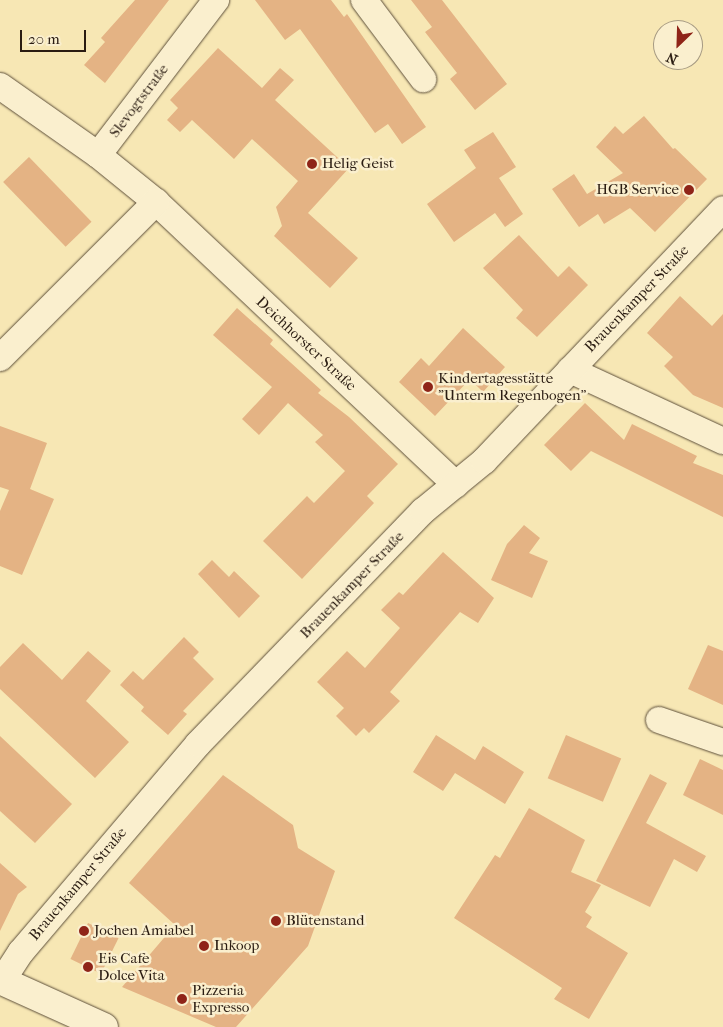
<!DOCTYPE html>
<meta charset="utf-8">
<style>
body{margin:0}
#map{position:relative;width:723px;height:1027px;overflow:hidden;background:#f7e7b4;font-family:"IM FELL French Canon",serif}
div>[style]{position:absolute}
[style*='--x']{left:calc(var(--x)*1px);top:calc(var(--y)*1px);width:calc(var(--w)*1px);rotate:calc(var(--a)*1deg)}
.building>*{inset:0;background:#e4b384;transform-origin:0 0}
.roads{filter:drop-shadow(0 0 1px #5d4f3a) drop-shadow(0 0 1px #5d4f3a)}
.minor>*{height:26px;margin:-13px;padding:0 13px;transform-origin:13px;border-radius:13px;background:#faefce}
.secondary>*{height:28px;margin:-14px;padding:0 14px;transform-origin:14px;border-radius:14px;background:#faefce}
.dots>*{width:14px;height:14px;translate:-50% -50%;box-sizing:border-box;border:2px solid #faefce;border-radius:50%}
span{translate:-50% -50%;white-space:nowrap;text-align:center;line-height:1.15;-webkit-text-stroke:5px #faefce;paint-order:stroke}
.street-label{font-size:15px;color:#2a1c12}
.poi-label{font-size:15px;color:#2a1c12}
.left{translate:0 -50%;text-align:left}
.right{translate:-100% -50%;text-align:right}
.north{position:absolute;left:653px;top:20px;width:50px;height:50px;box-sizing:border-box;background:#faefce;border:1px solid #a79b83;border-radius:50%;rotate:204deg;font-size:14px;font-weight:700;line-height:20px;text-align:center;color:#2a1c12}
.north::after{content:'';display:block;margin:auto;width:18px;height:22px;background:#8f2418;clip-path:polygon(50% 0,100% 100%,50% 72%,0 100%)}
.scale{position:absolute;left:20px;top:30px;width:66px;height:22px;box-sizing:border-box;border:2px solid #2a1c12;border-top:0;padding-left:6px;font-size:15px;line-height:18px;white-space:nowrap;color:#2a1c12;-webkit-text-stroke:4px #faefce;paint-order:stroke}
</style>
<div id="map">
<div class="building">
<div style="clip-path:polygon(135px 0,169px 0,105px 83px,84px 65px,105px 42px,101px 38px)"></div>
<div style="clip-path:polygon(255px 0,331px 0,344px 17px,347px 14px,426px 127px,402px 144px,388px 124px,375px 133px,300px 29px,285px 40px)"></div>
<div style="clip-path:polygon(411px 0,442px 0,507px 84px,475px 110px,450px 79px,457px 73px,425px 32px,432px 27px)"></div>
<div style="clip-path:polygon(218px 48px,262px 88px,280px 68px,294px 80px,275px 100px,349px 168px,308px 213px,358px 258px,330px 288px,274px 236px,282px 226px,276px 207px,298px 181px,252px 139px,234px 159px,192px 120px,180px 132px,167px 120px,178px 108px,170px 100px)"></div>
<div style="clip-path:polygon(644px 116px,673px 149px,675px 148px,707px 179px,655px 232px,630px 208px,604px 224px,598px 214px,579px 227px,552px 189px,574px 174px,587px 194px,623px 173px,596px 147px,615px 126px,623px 134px)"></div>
<div style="clip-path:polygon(493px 132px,516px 167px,499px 178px,523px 214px,505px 227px,495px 213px,454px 242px,427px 204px,476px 168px,464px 150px)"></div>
<div style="left:29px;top:157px;width:90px;height:36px;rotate:46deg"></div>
<div style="clip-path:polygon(519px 235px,558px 277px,569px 266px,588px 285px,537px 337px,516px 318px,523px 310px,483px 268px)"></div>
<div style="clip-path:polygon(680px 296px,712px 326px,723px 314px,723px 408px,693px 395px,664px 366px,673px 357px,647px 333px)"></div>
<div style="clip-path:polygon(237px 308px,273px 340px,270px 344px,321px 390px,318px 393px,349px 417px,398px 464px,367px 496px,374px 503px,302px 579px,263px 541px,307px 496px,314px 503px,345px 471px,315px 442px,323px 435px,288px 403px,259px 435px,242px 419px,272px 387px,213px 335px)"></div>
<div style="clip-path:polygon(463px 328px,505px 367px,483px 392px,470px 379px,435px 416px,399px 382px,421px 358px,429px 366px)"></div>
<div style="clip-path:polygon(585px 403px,624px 440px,632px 424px,697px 456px,693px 463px,723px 475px,723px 517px,591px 451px,571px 471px,544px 445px)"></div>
<div style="clip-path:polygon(0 426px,47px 443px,30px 489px,54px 499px,22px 575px,0 566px,0 511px,9px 490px,0 487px)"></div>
<div style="clip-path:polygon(524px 525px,540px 538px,529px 553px,548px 561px,532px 598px,491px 580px,507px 544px)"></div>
<div style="clip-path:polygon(443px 552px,494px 598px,478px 623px,460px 612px,390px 692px,400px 701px,369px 733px,364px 728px,356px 736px,336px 716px,344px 708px,317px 682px,347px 651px,365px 668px,400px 628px,381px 610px,399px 592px,403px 595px)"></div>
<div style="clip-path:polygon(212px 560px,229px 577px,234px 571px,260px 596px,239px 618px,198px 574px)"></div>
<div style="clip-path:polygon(184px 637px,199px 652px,193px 658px,214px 679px,183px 711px,187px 714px,168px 735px,141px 711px,144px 707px,120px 685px,133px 671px,143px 680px)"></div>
<div style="clip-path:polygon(23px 643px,62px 680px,88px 651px,111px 671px,86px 701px,129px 742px,95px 778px,0 689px,0 667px)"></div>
<div style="clip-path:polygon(708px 645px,723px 651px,723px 705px,688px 689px)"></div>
<div style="clip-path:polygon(436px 735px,475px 760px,483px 746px,524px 772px,505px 804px,455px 773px,443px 791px,413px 772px)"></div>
<div style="left:566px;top:735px;width:60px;height:47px;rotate:23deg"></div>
<div style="clip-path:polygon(0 736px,72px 804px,35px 843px,0 811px)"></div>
<div style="clip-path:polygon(700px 759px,723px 770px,723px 815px,683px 795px)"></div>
<div style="clip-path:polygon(650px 774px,667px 783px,646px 823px,706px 856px,697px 872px,674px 859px,650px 907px,596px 881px)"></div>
<div style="clip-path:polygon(223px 775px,293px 825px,298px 848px,335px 871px,308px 946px,236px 1027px,216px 1027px,122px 987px,175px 925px,129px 883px)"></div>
<div style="clip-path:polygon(529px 808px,585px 840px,571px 872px,601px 885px,585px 912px,592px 917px,586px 927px,628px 953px,589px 1019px,554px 999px,562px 988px,454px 918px,495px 855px,500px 858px)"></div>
<div style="clip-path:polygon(0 863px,27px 887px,18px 894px,0 931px)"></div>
<div style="left:88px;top:923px;width:34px;height:40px;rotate:26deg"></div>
</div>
<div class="roads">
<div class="minor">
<div style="--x:364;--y:0;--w:99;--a:53.2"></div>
<div style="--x:0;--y:86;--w:120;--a:35.1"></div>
<div style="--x:98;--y:155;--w:75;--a:39"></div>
<div style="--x:156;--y:202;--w:412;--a:43.3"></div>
<div style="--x:98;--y:155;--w:195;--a:-52.7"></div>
<div style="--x:0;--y:358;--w:221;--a:-45"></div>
<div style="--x:570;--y:370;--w:169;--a:24.9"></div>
<div style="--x:659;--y:720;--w:68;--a:19"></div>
<div style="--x:2;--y:981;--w:35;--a:-57"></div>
<div style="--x:21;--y:952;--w:273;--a:-49.6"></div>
<div style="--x:198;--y:744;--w:324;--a:-46"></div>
<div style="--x:423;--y:511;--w:79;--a:-39.3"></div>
<div style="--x:484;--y:461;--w:347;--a:-46.5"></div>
</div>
<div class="secondary">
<div style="--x:0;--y:980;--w:114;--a:24.3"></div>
</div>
</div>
<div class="dots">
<div style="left:312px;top:164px;background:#8f2418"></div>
<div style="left:689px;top:190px;background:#8f2418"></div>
<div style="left:428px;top:387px;background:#8f2418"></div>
<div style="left:276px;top:921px;background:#8f2418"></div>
<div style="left:84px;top:931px;background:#8f2418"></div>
<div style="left:204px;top:946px;background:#8f2418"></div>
<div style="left:88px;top:967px;background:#8f2418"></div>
<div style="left:182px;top:999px;background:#8f2418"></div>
</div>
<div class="street-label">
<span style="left:139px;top:101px;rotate:-53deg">Slevogtstraße</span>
<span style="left:637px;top:299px;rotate:-46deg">Brauenkamper Straße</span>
<span style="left:306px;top:344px;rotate:43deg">Deichhorster Straße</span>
<span style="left:352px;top:585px;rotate:-46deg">Brauenkamper Straße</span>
<span style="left:78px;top:884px;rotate:-50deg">Brauenkamper Straße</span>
</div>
<div class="poi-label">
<span class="left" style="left:322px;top:164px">Helig Geist</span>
<span class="right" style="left:679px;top:190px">HGB Service</span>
<span class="left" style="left:438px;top:387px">Kindertagesstätte<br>"Unterm Regenbogen"</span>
<span class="left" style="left:286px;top:921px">Blütenstand</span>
<span class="left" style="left:94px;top:931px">Jochen Amiabel</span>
<span class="left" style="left:214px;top:946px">Inkoop</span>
<span class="left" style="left:98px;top:967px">Eis Cafe<br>Dolce Vita</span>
<span class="left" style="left:192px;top:999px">Pizzeria<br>Expresso</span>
</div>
<div class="north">N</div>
<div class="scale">20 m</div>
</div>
